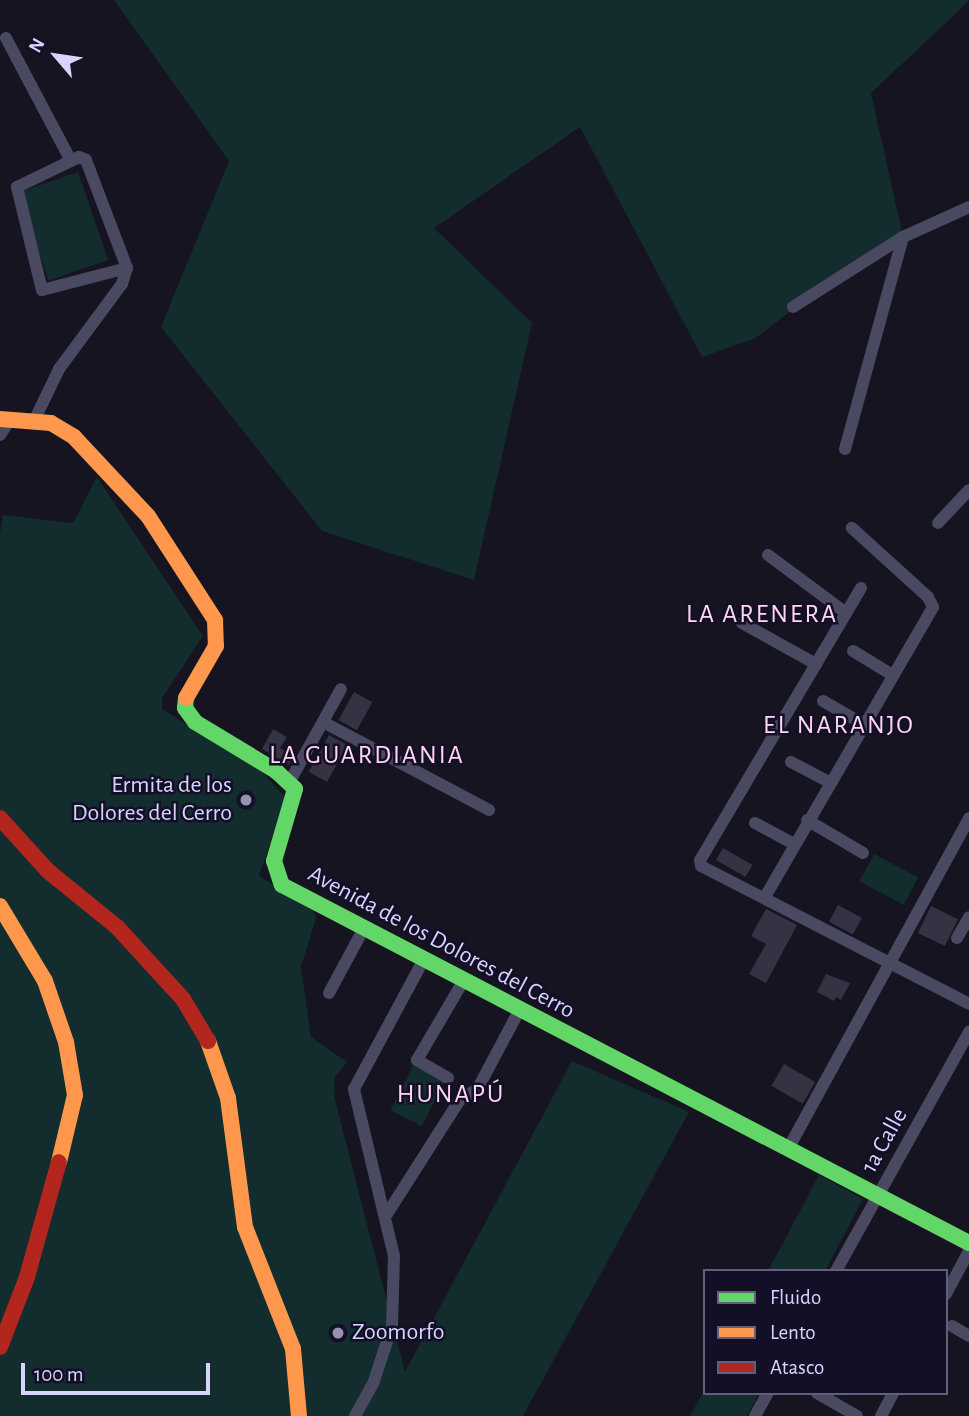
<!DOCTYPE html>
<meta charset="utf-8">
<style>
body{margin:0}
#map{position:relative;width:969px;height:1416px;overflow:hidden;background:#161421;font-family:"Alegreya Sans",sans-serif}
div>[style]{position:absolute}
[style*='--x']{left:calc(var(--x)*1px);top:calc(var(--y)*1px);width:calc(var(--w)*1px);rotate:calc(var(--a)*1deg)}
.green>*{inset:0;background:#132c2d;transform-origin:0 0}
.building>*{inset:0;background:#343243;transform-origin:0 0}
.street>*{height:12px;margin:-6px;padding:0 6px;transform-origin:6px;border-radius:6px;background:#4a4962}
.fast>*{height:16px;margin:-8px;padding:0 8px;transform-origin:8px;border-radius:8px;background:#63d668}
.slow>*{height:16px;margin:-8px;padding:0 8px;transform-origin:8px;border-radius:8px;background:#ff974d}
.jam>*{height:16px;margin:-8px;padding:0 8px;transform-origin:8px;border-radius:8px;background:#b3261e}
.dots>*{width:19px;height:19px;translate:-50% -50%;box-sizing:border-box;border:4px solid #130f26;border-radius:50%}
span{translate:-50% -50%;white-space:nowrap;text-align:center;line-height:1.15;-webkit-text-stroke:5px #130f26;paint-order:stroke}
.poi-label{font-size:24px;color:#d9d4ff}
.right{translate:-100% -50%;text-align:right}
.left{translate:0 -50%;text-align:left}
.street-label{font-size:24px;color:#d9d4ff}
.neighbourhood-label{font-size:26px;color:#ffd6f0;letter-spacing:2px}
.legend{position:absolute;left:703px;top:1269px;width:245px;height:126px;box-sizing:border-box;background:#130f26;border:2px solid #625e7d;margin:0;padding:9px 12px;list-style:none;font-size:21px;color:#d9d4ff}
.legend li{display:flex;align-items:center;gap:14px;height:35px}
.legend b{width:35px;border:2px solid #625e7d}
.north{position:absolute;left:21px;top:21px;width:70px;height:70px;-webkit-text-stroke:5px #130f26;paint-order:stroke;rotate:299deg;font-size:19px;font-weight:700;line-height:28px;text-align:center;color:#d9d4ff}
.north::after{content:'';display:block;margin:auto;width:24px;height:32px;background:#d9d4ff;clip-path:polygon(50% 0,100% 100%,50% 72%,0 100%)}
.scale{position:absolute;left:21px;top:1363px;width:189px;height:32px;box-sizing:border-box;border:4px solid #d9d4ff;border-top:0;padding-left:9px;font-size:21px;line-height:24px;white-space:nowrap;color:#d9d4ff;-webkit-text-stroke:5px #130f26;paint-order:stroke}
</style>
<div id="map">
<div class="green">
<div style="clip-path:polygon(114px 0,969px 0,969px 1px,871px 93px,903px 237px,812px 294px,756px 338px,702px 357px,580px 127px,434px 228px,532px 323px,474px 580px,322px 531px,161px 327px,229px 161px)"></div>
<div style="left:78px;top:172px;width:93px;height:63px;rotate:71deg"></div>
<div style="clip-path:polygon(97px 477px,203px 636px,162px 698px,162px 709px,261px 771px,286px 798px,259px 876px,313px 910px,316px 918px,301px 967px,311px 1037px,347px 1062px,334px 1078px,335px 1100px,405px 1372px,572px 1061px,689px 1112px,523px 1416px,0 1416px,0 533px,3px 515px,73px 523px)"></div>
<div style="left:874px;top:854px;width:50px;height:31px;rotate:28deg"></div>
<div style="left:414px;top:1064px;width:35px;height:52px;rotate:27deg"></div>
<div style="clip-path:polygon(819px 1175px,863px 1199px,825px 1271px,768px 1271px)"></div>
<div style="clip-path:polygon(705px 1389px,705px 1393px,759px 1393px,747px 1416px,690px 1416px)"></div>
</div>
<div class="building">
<div style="left:354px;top:692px;width:21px;height:32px;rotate:29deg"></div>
<div style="clip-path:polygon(273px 729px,287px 737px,280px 748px,294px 755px,289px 765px,262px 749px)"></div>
<div style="left:329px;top:735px;width:21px;height:42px;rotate:29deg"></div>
<div style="left:723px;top:848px;width:34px;height:14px;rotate:30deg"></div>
<div style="left:838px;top:905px;width:27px;height:19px;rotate:28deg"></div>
<div style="left:931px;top:906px;width:30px;height:30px;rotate:26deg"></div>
<div style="clip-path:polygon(766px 909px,797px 925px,766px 983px,749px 974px,766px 944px,751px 936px)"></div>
<div style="clip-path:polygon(826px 974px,850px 983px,841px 1000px,836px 997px,834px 1001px,817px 992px)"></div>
<div style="left:784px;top:1064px;width:36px;height:25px;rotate:30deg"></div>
</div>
<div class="street">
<div style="--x:6;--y:38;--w:139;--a:62.1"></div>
<div style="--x:793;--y:307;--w:130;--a:-32.5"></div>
<div style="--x:903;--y:237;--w:72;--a:-24.4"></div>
<div style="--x:34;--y:421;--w:58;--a:-64.3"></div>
<div style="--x:59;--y:369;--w:106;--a:-53.5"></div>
<div style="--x:122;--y:284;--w:17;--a:-73"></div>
<div style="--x:127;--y:268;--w:116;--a:-110.8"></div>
<div style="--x:86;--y:160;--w:8;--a:-157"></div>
<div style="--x:79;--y:157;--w:69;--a:154.2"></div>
<div style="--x:17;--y:187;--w:106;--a:76.4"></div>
<div style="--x:42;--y:290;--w:88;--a:-14.5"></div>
<div style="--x:0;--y:435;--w:17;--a:-57"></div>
<div style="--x:845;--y:449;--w:220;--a:-74.7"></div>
<div style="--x:938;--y:523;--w:45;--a:-46.8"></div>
<div style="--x:768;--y:555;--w:97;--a:36.6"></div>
<div style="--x:861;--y:588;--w:316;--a:120.6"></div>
<div style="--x:700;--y:860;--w:6;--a:81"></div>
<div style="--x:701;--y:866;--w:301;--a:27.2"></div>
<div style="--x:742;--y:623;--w:85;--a:29"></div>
<div style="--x:853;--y:651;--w:44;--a:31.2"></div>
<div style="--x:823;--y:701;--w:46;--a:29.9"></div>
<div style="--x:323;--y:722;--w:188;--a:27.9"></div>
<div style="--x:791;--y:762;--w:43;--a:27.8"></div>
<div style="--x:290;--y:781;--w:105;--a:-61"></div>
<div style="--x:807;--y:820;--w:65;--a:30.5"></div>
<div style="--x:755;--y:823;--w:44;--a:28.3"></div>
<div style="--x:765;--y:897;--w:335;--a:-59.9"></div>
<div style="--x:933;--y:607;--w:11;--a:-117"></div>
<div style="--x:928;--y:597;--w:103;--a:-137.8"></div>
<div style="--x:957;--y:938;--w:24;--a:-60"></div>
<div style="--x:329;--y:993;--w:74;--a:-61.7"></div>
<div style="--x:448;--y:1078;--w:36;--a:-150"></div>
<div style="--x:417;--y:1060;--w:93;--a:-59.6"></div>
<div style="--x:788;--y:1149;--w:377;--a:-61.3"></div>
<div style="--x:387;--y:1214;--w:134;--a:-57.5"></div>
<div style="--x:459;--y:1101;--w:23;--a:-34"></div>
<div style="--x:478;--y:1088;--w:89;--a:-62"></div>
<div style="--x:836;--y:1271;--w:274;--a:-60.9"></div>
<div style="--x:946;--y:1294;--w:49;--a:-61.9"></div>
<div style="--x:952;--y:1326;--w:20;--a:30"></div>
<div style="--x:817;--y:1393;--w:46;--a:29.9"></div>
<div style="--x:355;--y:1416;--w:37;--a:-61"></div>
<div style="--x:373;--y:1384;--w:61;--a:-71.9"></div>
<div style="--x:392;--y:1326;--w:70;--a:-88.4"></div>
<div style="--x:394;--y:1256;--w:172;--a:-103.5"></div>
<div style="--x:354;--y:1089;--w:148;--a:-61.7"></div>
<div style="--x:755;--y:1416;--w:26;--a:-61"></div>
<div style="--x:881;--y:1416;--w:26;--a:-62"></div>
</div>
<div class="fast">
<div style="--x:186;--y:698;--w:10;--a:96"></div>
<div style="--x:185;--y:708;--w:17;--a:54"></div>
<div style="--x:195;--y:722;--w:95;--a:31.2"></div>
<div style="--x:276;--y:771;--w:26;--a:43"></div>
<div style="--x:295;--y:789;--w:75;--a:106.3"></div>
<div style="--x:274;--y:861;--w:25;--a:72"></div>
<div style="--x:282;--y:885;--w:775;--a:27.52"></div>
</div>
<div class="slow">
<div style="--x:0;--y:419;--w:51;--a:4.5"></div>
<div style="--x:51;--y:423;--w:27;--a:31"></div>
<div style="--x:74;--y:437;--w:108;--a:46.9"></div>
<div style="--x:148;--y:516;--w:124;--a:57.2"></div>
<div style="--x:215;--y:620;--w:26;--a:88"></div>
<div style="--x:216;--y:646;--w:60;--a:120"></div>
<div style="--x:0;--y:906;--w:87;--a:59"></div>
<div style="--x:45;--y:981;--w:65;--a:71"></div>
<div style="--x:66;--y:1042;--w:54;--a:80.4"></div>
<div style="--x:75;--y:1095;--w:69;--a:103.4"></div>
<div style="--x:208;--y:1041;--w:60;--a:70.7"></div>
<div style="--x:228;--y:1098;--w:130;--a:82.5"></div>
<div style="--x:245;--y:1227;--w:131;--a:68.5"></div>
<div style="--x:293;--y:1349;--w:67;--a:84.9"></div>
</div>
<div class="jam">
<div style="--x:0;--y:818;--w:72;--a:47.8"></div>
<div style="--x:48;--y:871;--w:89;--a:39.1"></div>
<div style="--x:117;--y:927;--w:98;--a:47.5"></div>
<div style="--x:183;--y:999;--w:49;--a:59.2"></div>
<div style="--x:0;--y:1347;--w:75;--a:-68.9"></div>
<div style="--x:27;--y:1277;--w:119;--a:-74.5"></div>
</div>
<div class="dots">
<div style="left:246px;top:800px;background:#9591b1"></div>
<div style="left:338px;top:1333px;background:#9591b1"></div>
</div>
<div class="poi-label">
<span class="right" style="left:232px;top:800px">Ermita de los<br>Dolores del Cerro</span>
<span class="left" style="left:352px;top:1333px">Zoomorfo</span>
</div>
<div class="street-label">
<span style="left:441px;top:943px;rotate:28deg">Avenida de los Dolores del Cerro</span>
<span style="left:885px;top:1141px;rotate:-61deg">1a Calle</span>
</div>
<div class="neighbourhood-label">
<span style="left:762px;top:615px">LA ARENERA</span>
<span style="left:839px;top:726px">EL NARANJO</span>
<span style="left:367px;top:756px">LA GUARDIANIA</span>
<span style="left:451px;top:1095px">HUNAPÚ</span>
</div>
<ul class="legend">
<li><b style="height:9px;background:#63d668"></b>Fluido</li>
<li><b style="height:9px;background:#ff974d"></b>Lento</li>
<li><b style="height:9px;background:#b3261e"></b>Atasco</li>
</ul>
<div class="north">N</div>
<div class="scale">100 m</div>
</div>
